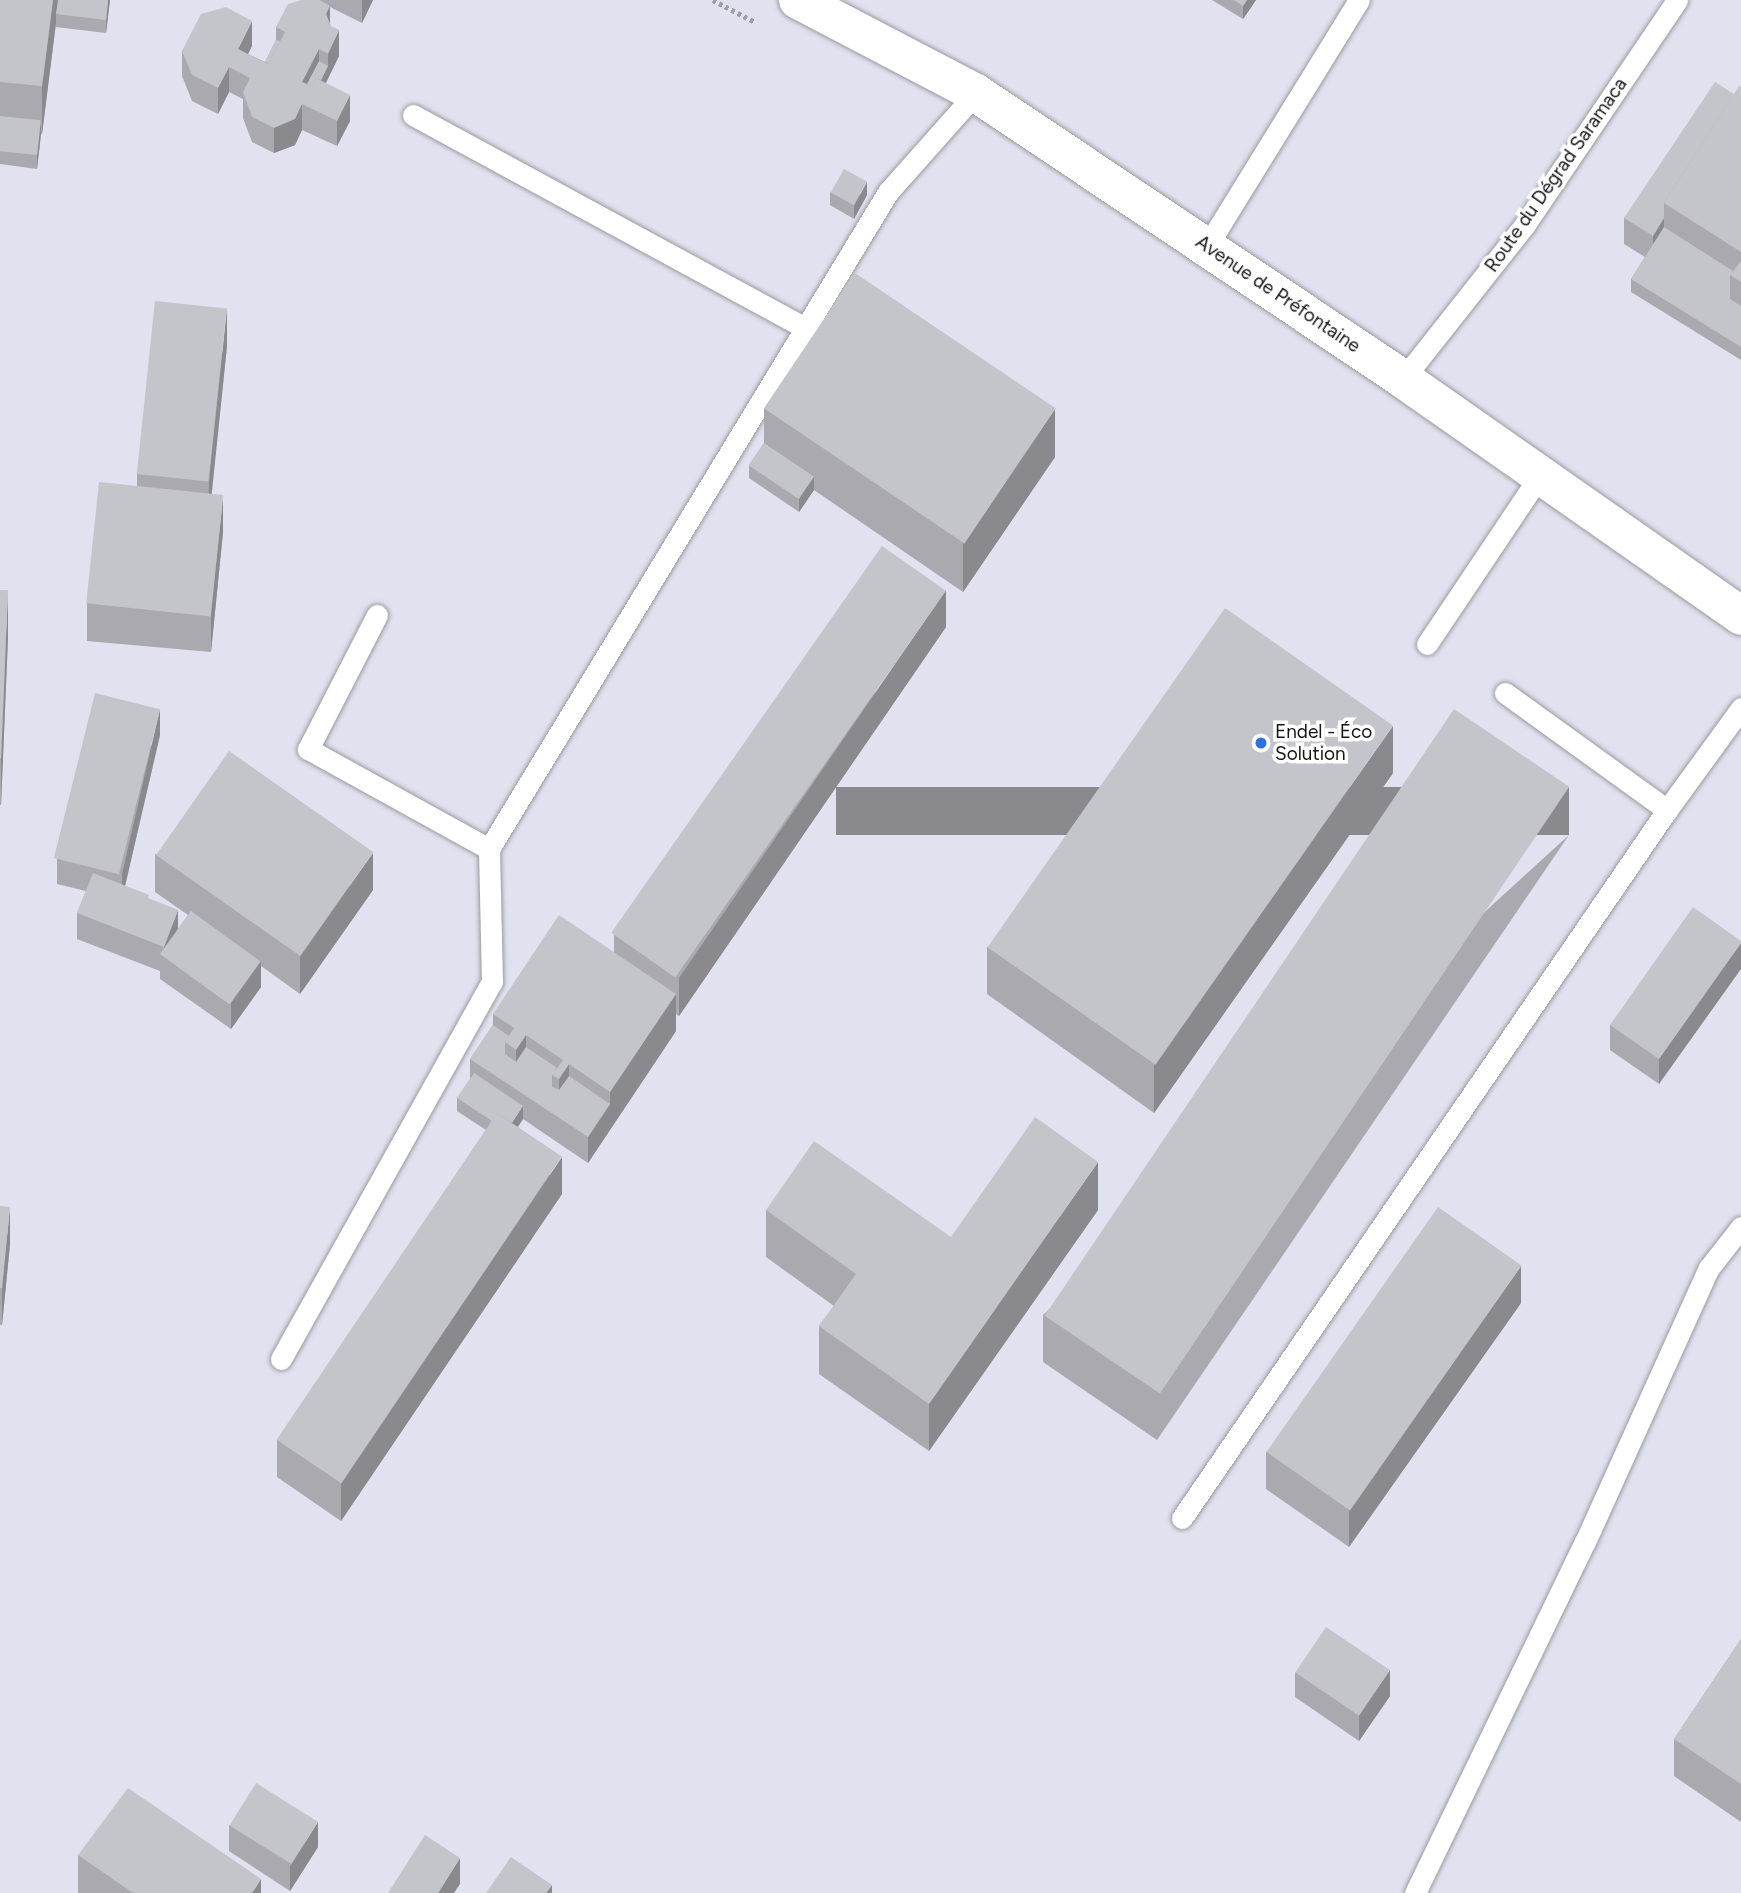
<!DOCTYPE html>
<meta charset="utf-8">
<style>
body{margin:0}
#map{position:relative;width:1741px;height:1893px;overflow:hidden;background:#ebebf1;font-family:Figtree,sans-serif}
div>[style]{position:absolute}
[style*='--x']{left:calc(var(--x)*1px);top:calc(var(--y)*1px);width:calc(var(--w)*1px);rotate:calc(var(--a)*1deg)}
.built>*{inset:0;background:#e1e1ef;transform-origin:0 0}
.path>*{height:4.5px;margin-top:-2.25px;transform-origin:0;background:repeating-linear-gradient(90deg,#9d9da2 0 3.5px,transparent 0 7px)}
.roads{filter:drop-shadow(0 0 2px #9a9aa0) drop-shadow(0 0 2px #9a9aa0)}
.lane>*{height:21px;margin:-10.5px;padding:0 10.5px;transform-origin:10.5px;border-radius:10.5px;background:#fff}
.secondary>*{height:38px;margin:-19px;padding:0 19px;transform-origin:19px;border-radius:19px;background:#fff}
.wall>*{inset:0;background:#a9a9af}
.shaded-wall>*{inset:0;background:#89898e;transform-origin:0 0}
.building>*{inset:0;background:#c4c4cb;transform-origin:0 0}
.dots>*{width:19px;height:19px;translate:-50% -50%;box-sizing:border-box;border:4px solid #fff;border-radius:50%}
span{translate:-50% -50%;white-space:nowrap;text-align:center;line-height:1.15;-webkit-text-stroke:7px #fff;paint-order:stroke}
.street-label{font-size:19px;color:#151517}
.poi-label{font-size:19px;color:#151517}
.left{translate:0 -50%;text-align:left}
</style>
<div id="map">
<div class="built">
<div style="left:0;top:0;width:1741px;height:1893px"></div>
</div>
<div class="path">
<div style="--x:713;--y:0;--w:47;--a:27.6"></div>
</div>
<div class="roads">
<div class="lane">
<div style="--x:413;--y:115;--w:448;--a:28.5"></div>
<div style="--x:1207;--y:246;--w:289;--a:-58.3"></div>
<div style="--x:1403;--y:379;--w:195;--a:-51.7"></div>
<div style="--x:1524;--y:226;--w:273;--a:-55.9"></div>
<div style="--x:377;--y:615;--w:151;--a:117.2"></div>
<div style="--x:308;--y:749;--w:207;--a:28.9"></div>
<div style="--x:489;--y:849;--w:769;--a:-58.73"></div>
<div style="--x:888;--y:192;--w:132;--a:-48.4"></div>
<div style="--x:1427;--y:644;--w:203;--a:-56.2"></div>
<div style="--x:1505;--y:693;--w:200;--a:35.8"></div>
<div style="--x:281;--y:1359;--w:432;--a:-60.8"></div>
<div style="--x:492;--y:982;--w:133;--a:-91.3"></div>
<div style="--x:1182;--y:1518;--w:858;--a:-55.59"></div>
<div style="--x:1667;--y:810;--w:126;--a:-54"></div>
<div style="--x:1415;--y:1893;--w:390;--a:-64.2"></div>
<div style="--x:1585;--y:1542;--w:301;--a:-65.7"></div>
<div style="--x:1709;--y:1268;--w:52;--a:-52"></div>
</div>
<div class="secondary">
<div style="--x:798;--y:0;--w:201;--a:27.6"></div>
<div style="--x:976;--y:93;--w:514;--a:33.81"></div>
<div style="--x:1403;--y:379;--w:413;--a:35"></div>
</div>
</div>
<div class="wall">
<div style="clip-path:polygon(0 0,110px 0,106px 33px,56px 27px,56px 23px,42px 134px,41px 134px,37px 169px,0 164px)"></div>
<div style="clip-path:polygon(302px 0,373px 0,362px 23px,330px 7px,330px 24px,339px 56px,326px 83px,350px 121px,337px 146px,302px 130px,295px 145px,274px 153px,252px 142px,243px 118px,243px 99px,229px 92px,218px 114px,192px 101px,182px 76px,182px 51px,252px 46px,248px 54px,265px 62px,276px 40px,276px 27px)"></div>
<div style="clip-path:polygon(1212px 0,1256px 0,1243px 19px)"></div>
<div style="clip-path:polygon(1741px 87px,1741px 360px,1631px 292px,1631px 279px,1645px 257px,1624px 244px,1624px 218px)"></div>
<div style="clip-path:polygon(830px 192px,867px 195px,854px 219px,830px 205px)"></div>
<div style="clip-path:polygon(227px 346px,211px 494px,223px 532px,211px 652px,87px 641px,87px 603px,137px 486px,137px 474px)"></div>
<div style="clip-path:polygon(764px 408px,1055px 457px,963px 592px,814px 490px,799px 512px,749px 478px,749px 465px,764px 443px)"></div>
<div style="clip-path:polygon(0 590px,8px 637px,1px 805px,0 805px)"></div>
<div style="clip-path:polygon(946px 627px,679px 1016px,676px 1014px,676px 1031px,588px 1163px,523px 1119px,518px 1127px,562px 1194px,341px 1521px,277px 1477px,277px 1440px,486px 1130px,457px 1111px,457px 1098px,470px 1079px,470px 1059px,493px 1025px,493px 1014px,614px 952px,614px 935px)"></div>
<div style="clip-path:polygon(160px 735px,125px 886px,149px 899px,178px 929px,188px 915px,155px 892px,155px 854px,373px 890px,300px 994px,261px 966px,261px 987px,231px 1029px,160px 979px,160px 971px,77px 939px,77px 913px,86px 891px,57px 884px,57px 859px)"></div>
<div style="clip-path:polygon(1393px 773px,1154px 1113px,987px 994px,987px 947px)"></div>
<div style="clip-path:polygon(1569px 835px,1157px 1440px,1043px 1362px,1043px 1315px)"></div>
<div style="clip-path:polygon(1741px 941px,1659px 1084px,1610px 1050px,1610px 1025px)"></div>
<div style="clip-path:polygon(0 1206px,10px 1244px,2px 1325px,0 1325px)"></div>
<div style="clip-path:polygon(766px 1210px,951px 1237px,1098px 1210px,929px 1451px,819px 1374px,819px 1326px,834px 1306px,766px 1257px)"></div>
<div style="clip-path:polygon(1521px 1303px,1349px 1547px,1266px 1489px,1266px 1452px)"></div>
<div style="clip-path:polygon(1741px 1639px,1741px 1822px,1674px 1776px,1674px 1739px)"></div>
<div style="clip-path:polygon(1295px 1672px,1390px 1696px,1359px 1741px,1295px 1697px)"></div>
<div style="clip-path:polygon(229px 1825px,318px 1847px,290px 1891px,229px 1851px)"></div>
<div style="clip-path:polygon(78px 1855px,261px 1893px,78px 1893px)"></div>
</div>
<div class="shaded-wall">
<div style="clip-path:polygon(53px 0,59px 0,56px 14px,56px 23px,42px 134px,42px 86px)"></div>
<div style="clip-path:polygon(108px 0,110px 0,106px 33px,106px 20px)"></div>
<div style="clip-path:polygon(362px 0,373px 0,362px 23px)"></div>
<div style="clip-path:polygon(1247px 0,1256px 0,1243px 19px,1243px 6px)"></div>
<div style="clip-path:polygon(330px 6px,330px 31px,326px 14px)"></div>
<div style="clip-path:polygon(252px 21px,252px 46px,243px 64px,238px 49px)"></div>
<div style="clip-path:polygon(339px 30px,339px 56px,313px 109px,312px 99px,328px 66px,328px 54px)"></div>
<div style="clip-path:polygon(319px 49px,319px 75px,302px 94px,302px 130px,295px 145px,274px 153px,274px 128px,302px 82px)"></div>
<div style="clip-path:polygon(229px 67px,229px 92px,218px 114px,218px 88px)"></div>
<div style="clip-path:polygon(350px 95px,350px 121px,337px 146px,337px 121px)"></div>
<div style="clip-path:polygon(41px 120px,41px 134px,37px 169px,37px 155px)"></div>
<div style="clip-path:polygon(867px 182px,867px 195px,854px 219px,854px 206px)"></div>
<div style="clip-path:polygon(1664px 218px,1664px 240px,1653px 262px,1653px 236px)"></div>
<div style="clip-path:polygon(227px 308px,227px 346px,208px 530px,209px 481px)"></div>
<div style="clip-path:polygon(1055px 409px,1055px 457px,963px 592px,963px 544px)"></div>
<div style="clip-path:polygon(814px 477px,814px 490px,799px 512px,799px 499px)"></div>
<div style="clip-path:polygon(223px 495px,223px 532px,211px 652px,211px 615px)"></div>
<div style="clip-path:polygon(8px 590px,8px 637px,1px 805px,1px 758px)"></div>
<div style="clip-path:polygon(946px 590px,946px 627px,679px 1016px,679px 978px)"></div>
<div style="clip-path:polygon(160px 709px,160px 735px,122px 899px,122px 874px)"></div>
<div style="clip-path:polygon(1393px 726px,1393px 773px,1154px 1113px,1154px 1065px)"></div>
<div style="left:1569px;top:787px;width:48px;height:733px;rotate:90deg"></div>
<div style="clip-path:polygon(373px 853px,373px 890px,300px 994px,300px 956px)"></div>
<div style="clip-path:polygon(178px 910px,178px 935px,164px 956px,164px 947px)"></div>
<div style="clip-path:polygon(1741px 943px,1741px 969px,1659px 1084px,1659px 1059px)"></div>
<div style="clip-path:polygon(261px 961px,261px 987px,231px 1029px,231px 1003px)"></div>
<div style="clip-path:polygon(676px 994px,676px 1031px,588px 1163px,588px 1137px,610px 1104px,610px 1092px)"></div>
<div style="clip-path:polygon(526px 1035px,526px 1073px,516px 1087px,516px 1050px)"></div>
<div style="clip-path:polygon(569px 1064px,569px 1101px,559px 1116px,559px 1079px)"></div>
<div style="clip-path:polygon(523px 1106px,523px 1119px,506px 1144px,506px 1131px)"></div>
<div style="clip-path:polygon(562px 1157px,562px 1194px,341px 1521px,341px 1484px)"></div>
<div style="clip-path:polygon(1098px 1162px,1098px 1210px,929px 1451px,929px 1404px)"></div>
<div style="clip-path:polygon(10px 1207px,10px 1244px,2px 1325px,2px 1288px)"></div>
<div style="clip-path:polygon(1521px 1266px,1521px 1303px,1349px 1547px,1349px 1510px)"></div>
<div style="clip-path:polygon(1390px 1670px,1390px 1696px,1359px 1741px,1359px 1715px)"></div>
<div style="clip-path:polygon(318px 1822px,318px 1847px,290px 1891px,290px 1866px)"></div>
<div style="clip-path:polygon(460px 1858px,460px 1884px,454px 1893px,438px 1893px)"></div>
<div style="clip-path:polygon(261px 1879px,261px 1893px,252px 1893px)"></div>
<div style="clip-path:polygon(552px 1885px,552px 1893px,546px 1893px)"></div>
</div>
<div class="building">
<div style="clip-path:polygon(0 0,53px 0,42px 86px,0 82px)"></div>
<div style="clip-path:polygon(58px 0,108px 0,106px 20px,56px 14px)"></div>
<div style="clip-path:polygon(302px 0,319px 0,330px 6px,326px 14px,331px 26px,339px 30px,328px 54px,319px 49px,302px 82px,312px 86px,316px 78px,350px 95px,337px 121px,302px 104px,295px 119px,274px 128px,252px 117px,243px 92px,250px 78px,229px 67px,218px 88px,192px 75px,182px 51px,201px 14px,226px 7px,252px 21px,238px 49px,268px 64px,285px 32px,276px 27px,288px 4px)"></div>
<div style="clip-path:polygon(1234px 0,1247px 0,1243px 6px)"></div>
<div style="clip-path:polygon(276px 40px,280px 41px,268px 64px,265px 62px)"></div>
<div style="clip-path:polygon(319px 61px,328px 66px,321px 80px,316px 78px,312px 86px,307px 84px)"></div>
<div style="clip-path:polygon(1715px 82px,1734px 94px,1664px 203px,1664px 218px,1653px 236px,1624px 218px)"></div>
<div style="clip-path:polygon(1739px 86px,1741px 87px,1741px 252px,1664px 203px)"></div>
<div style="left:0;top:116px;width:41px;height:35px;rotate:6deg"></div>
<div style="left:844px;top:169px;width:26px;height:27px;rotate:29deg"></div>
<div style="clip-path:polygon(1664px 227px,1733px 271px,1730px 275px,1730px 299px,1741px 306px,1741px 347px,1631px 279px)"></div>
<div style="clip-path:polygon(1741px 261px,1741px 282px,1730px 275px)"></div>
<div style="left:855px;top:273px;width:242px;height:163px;rotate:34deg"></div>
<div style="left:155px;top:301px;width:72px;height:174px;rotate:6deg"></div>
<div style="left:764px;top:443px;width:60px;height:27px;rotate:34deg"></div>
<div style="left:99px;top:482px;width:125px;height:122px;rotate:6deg"></div>
<div style="left:882px;top:546px;width:78px;height:472px;rotate:35deg"></div>
<div style="clip-path:polygon(0 590px,8px 590px,1px 758px,0 758px)"></div>
<div style="left:1225px;top:608px;width:205px;height:414px;rotate:35deg"></div>
<div style="left:95px;top:693px;width:67px;height:170px;rotate:14deg"></div>
<div style="left:1454px;top:709px;width:139px;height:732px;rotate:34deg"></div>
<div style="left:229px;top:751px;width:176px;height:127px;rotate:35deg"></div>
<div style="clip-path:polygon(93px 873px,149px 895px,148px 898px,178px 910px,164px 947px,77px 913px)"></div>
<div style="clip-path:polygon(1693px 907px,1741px 941px,1741px 943px,1659px 1059px,1610px 1025px)"></div>
<div style="left:191px;top:911px;width:86px;height:53px;rotate:36deg"></div>
<div style="clip-path:polygon(559px 915px,676px 994px,610px 1092px,569px 1064px,559px 1079px,552px 1075px,563px 1060px,526px 1035px,516px 1050px,505px 1042px,514px 1028px,493px 1014px)"></div>
<div style="clip-path:polygon(493px 1025px,509px 1036px,505px 1042px,505px 1054px,516px 1062px,526px 1047px,557px 1068px,552px 1075px,552px 1087px,559px 1090px,569px 1076px,610px 1104px,588px 1137px,470px 1059px)"></div>
<div style="clip-path:polygon(474px 1073px,523px 1106px,512px 1123px,497px 1113px,492px 1121px,457px 1098px)"></div>
<div style="left:497px;top:1113px;width:78px;height:394px;rotate:34deg"></div>
<div style="clip-path:polygon(1035px 1117px,1098px 1162px,929px 1404px,819px 1326px,856px 1274px,766px 1210px,814px 1141px,951px 1237px)"></div>
<div style="clip-path:polygon(0 1206px,10px 1207px,2px 1288px,0 1288px)"></div>
<div style="left:1438px;top:1207px;width:102px;height:299px;rotate:35deg"></div>
<div style="left:1326px;top:1627px;width:77px;height:55px;rotate:34deg"></div>
<div style="clip-path:polygon(1741px 1639px,1741px 1784px,1674px 1739px)"></div>
<div style="left:256px;top:1783px;width:73px;height:50px;rotate:32deg"></div>
<div style="clip-path:polygon(128px 1788px,261px 1879px,252px 1893px,133px 1893px,78px 1855px)"></div>
<div style="clip-path:polygon(425px 1835px,460px 1858px,438px 1893px,388px 1893px)"></div>
<div style="clip-path:polygon(511px 1857px,552px 1885px,546px 1893px,486px 1893px)"></div>
</div>
<div class="dots">
<div style="left:1261px;top:743px;background:#2c72de"></div>
</div>
<div class="street-label">
<span style="left:1556px;top:175px;rotate:-55deg">Route du Dégrad Saramaca</span>
<span style="left:1278px;top:294px;rotate:34deg">Avenue de Préfontaine</span>
</div>
<div class="poi-label">
<span class="left" style="left:1275px;top:743px">Endel - Éco<br>Solution</span>
</div>
</div>
